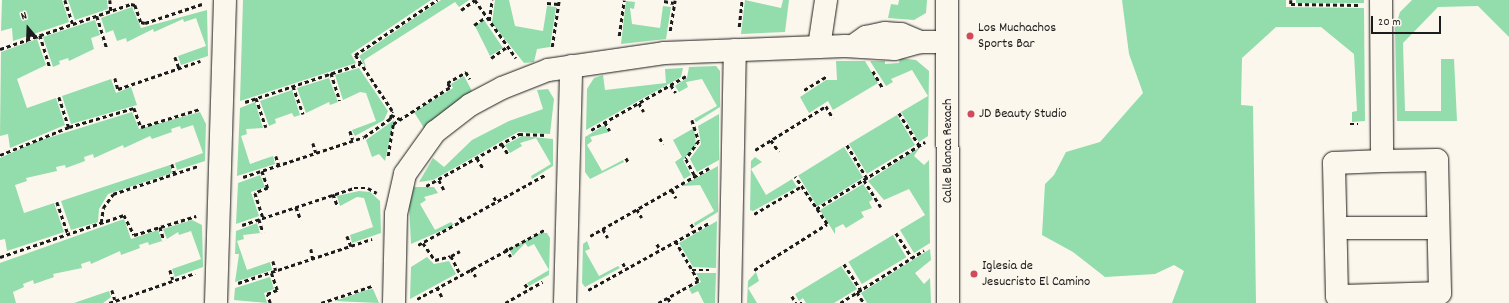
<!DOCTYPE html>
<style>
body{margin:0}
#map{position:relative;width:1509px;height:303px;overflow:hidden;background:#fbf7ec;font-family:Dekko,sans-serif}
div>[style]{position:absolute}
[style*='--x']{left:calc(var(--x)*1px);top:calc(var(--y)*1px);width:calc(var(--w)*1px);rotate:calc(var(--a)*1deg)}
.green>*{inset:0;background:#93dcab;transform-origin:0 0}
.path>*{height:2.5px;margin-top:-1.25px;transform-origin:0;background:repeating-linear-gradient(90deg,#1c1c1c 0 4px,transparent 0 7px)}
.roads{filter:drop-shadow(0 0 1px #1c1c1c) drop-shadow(0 0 1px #1c1c1c)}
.minor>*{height:22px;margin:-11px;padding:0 11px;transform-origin:11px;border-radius:11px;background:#fbf7ec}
.dots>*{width:11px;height:11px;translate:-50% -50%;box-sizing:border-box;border:2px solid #fbf7ec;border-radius:50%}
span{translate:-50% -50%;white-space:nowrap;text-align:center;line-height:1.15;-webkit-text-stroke:4px #fbf7ec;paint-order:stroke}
.poi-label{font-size:14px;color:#1c1c1c}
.left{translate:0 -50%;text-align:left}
.street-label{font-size:14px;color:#1c1c1c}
.north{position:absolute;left:8px;top:8px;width:40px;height:40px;-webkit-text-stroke:3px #fbf7ec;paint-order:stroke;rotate:341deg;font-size:11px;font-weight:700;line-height:16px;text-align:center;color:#1c1c1c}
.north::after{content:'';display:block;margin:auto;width:14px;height:18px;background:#1c1c1c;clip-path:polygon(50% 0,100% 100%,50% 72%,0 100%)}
.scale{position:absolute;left:1371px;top:16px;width:70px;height:18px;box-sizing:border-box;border:2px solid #1c1c1c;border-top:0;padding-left:5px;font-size:12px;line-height:14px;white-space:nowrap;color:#1c1c1c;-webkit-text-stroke:3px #fbf7ec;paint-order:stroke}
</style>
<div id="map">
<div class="green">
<div style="clip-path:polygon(2px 0,62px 0,69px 22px,13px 41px,12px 28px,1px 31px)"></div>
<div style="clip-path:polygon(68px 0,107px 0,108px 9px,75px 20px)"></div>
<div style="clip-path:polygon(243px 0,431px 0,351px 54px,356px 63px,240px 101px)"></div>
<div style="clip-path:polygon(441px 0,469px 0,459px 7px,455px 2px,364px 60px,366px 68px,359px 56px)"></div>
<div style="clip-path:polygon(495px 0,509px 0,515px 26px,543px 31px,547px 6px,556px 7px,550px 47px,537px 49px,534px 62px,524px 63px,492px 23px)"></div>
<div style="clip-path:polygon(745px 0,781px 8px,783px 0,789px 0,785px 32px,741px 34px)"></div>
<div style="clip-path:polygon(899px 0,927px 0,926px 13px,914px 20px,888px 18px,891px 4px,898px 5px)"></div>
<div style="clip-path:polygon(1122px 0,1286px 0,1286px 7px,1364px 8px,1365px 121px,1352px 122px,1352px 112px,1357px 111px,1354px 54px,1321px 27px,1276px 27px,1242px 58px,1241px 105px,1253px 106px,1256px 303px,1172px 303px,1184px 271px,1174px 265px,1155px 274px,1105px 277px,1073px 252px,1042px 235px,1045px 184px,1054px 175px,1066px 152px,1100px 142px,1143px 93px,1129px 54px)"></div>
<div style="left:1296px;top:0;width:68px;height:3px"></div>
<div style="clip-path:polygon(1412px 0,1509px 0,1509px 37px,1478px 6px,1438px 7px,1403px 43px,1405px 111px,1441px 111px,1441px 59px,1454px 59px,1457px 121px,1397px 121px,1395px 28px,1400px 12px)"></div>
<div style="clip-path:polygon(626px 1px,635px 2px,634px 9px,630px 8px,632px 24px,660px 28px,663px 6px,671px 7px,666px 39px,621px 44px)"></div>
<div style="clip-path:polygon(132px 7px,141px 28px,207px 10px,208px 56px,181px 65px,178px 56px,206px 46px,196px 18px,184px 22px,183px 19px,154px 32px,153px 29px,127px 42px,126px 38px,117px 41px,113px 30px,106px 33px,101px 18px)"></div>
<div style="clip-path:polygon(95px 20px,100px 35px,91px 38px,94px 49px,69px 61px,68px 58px,59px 61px,60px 64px,53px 67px,43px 37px)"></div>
<div style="clip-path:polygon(484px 20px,503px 48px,490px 56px,475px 26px)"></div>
<div style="clip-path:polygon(37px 39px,46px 65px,17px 79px,27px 108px,56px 98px,65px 125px,10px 148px,8px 134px,0 136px,1px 52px)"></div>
<div style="clip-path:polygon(900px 58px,916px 60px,929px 71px,928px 136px,919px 142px,901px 112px,928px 96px,912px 70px,891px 79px,893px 82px,886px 86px,870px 61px,885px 61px,885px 64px,899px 63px)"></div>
<div style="clip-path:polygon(836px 61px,865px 61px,878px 83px,833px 110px,828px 101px,809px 113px,800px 97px,826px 80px,837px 80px)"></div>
<div style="clip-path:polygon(716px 66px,720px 71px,720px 107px,696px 122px,694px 119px,717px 106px,702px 79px,686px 82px,688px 87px,679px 92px,675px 86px,687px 78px,689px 67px)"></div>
<div style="clip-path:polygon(359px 68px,388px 111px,384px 120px,355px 136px,352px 130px,376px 121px,366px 93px,360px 92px,343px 100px,335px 75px)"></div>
<div style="clip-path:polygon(683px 68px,681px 77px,586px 130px,587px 89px,594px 78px,603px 75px,605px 90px,666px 83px,665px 69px)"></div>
<div style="clip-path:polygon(464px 76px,472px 91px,424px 128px,414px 112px,453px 88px,451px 84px)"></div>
<div style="clip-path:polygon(329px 78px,338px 102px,330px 105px,329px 102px,306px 113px,297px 88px)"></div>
<div style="clip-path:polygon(111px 79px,116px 93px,131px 87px,137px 105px,71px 124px,62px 96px)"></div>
<div style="clip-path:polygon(548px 89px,554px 99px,550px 134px,518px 132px,433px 180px,419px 182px,433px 158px,444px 167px,472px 140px,509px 121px,543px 109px,537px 90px)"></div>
<div style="clip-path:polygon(292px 90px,300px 115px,294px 117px,292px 113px,275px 119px,276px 123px,269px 126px,260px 101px)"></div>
<div style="clip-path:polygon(255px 102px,263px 128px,246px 129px,247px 134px,241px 136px,250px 164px,273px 156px,275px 164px,237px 176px,240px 108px)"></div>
<div style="clip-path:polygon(132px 112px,139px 129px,200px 112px,206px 124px,205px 161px,177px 170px,175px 163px,203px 153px,193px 125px,181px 129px,180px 126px,171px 129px,172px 132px,152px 139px,150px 136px,124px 148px,123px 145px,94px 158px,93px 154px,84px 157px,85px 161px,66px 168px,65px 165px,56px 167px,57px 171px,26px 178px,27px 181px,15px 185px,24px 213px,54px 203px,64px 232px,7px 251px,5px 239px,0 240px,0 158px,38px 141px)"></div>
<div style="clip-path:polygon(719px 114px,719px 160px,697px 172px,690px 159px,701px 144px,698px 126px)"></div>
<div style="left:897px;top:115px;width:35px;height:56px;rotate:59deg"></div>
<div style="clip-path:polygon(394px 120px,385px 161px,379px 154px,372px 157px,366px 140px)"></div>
<div style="clip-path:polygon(605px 125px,609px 132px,590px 137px,592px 141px,587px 145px,602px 171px,623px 160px,624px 162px,590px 179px,585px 172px,585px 137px)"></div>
<div style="clip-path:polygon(694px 128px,696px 145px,683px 160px,691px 175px,684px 179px,675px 162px,682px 157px,673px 140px)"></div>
<div style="clip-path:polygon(522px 136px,553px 139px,553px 166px,532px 179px,531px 176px,551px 164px,536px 138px,520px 143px,522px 146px,510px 153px,505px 145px)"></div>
<div style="left:844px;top:147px;width:36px;height:54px;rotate:58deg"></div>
<div style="clip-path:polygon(920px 147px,914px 156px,924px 165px,929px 160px,930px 243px,914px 253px,900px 230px,925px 215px,909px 189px,884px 200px,868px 181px)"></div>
<div style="clip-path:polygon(755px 157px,762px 162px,751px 169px,766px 195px,792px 179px,797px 187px,753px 211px,750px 210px,751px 161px)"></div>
<div style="clip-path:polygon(170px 165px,172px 173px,108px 194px,99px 209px,98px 222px,71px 230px,61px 201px)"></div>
<div style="clip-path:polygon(718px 166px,718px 212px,695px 226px,694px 223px,714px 211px,700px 185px,682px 186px)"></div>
<div style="clip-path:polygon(260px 175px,265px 187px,251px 192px,259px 216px,236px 224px,238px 183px)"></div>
<div style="clip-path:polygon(863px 184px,873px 199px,869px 202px,872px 208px,861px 212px,864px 217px,846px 228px,843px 224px,835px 228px,835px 234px,820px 210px)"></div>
<div style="clip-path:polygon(414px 187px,434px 187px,438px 193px,424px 197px,426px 200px,420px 204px,435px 230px,451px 222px,454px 225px,411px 244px,409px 205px)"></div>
<div style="clip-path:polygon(359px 191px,370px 192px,380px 201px,381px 233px,352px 243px,350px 235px,373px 227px,364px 198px,357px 197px,340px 206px,337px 196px)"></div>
<div style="clip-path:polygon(124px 219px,131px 239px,158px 230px,162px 241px,149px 245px,148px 242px,139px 245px,140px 248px,121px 255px,120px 251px,91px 264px,90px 261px,81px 264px,82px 268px,53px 274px,54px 277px,34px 284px,33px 280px,23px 284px,24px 287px,13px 292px,16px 303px,0 303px,0 263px)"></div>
<div style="clip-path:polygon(192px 220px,202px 225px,203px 267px,175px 277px,172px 269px,201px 259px,191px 231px,179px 235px,178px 232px,167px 239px,163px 229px)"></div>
<div style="clip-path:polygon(717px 221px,716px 268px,693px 267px,679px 243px)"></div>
<div style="clip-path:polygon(257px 223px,260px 233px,243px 235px,244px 239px,237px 241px,247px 270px,270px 262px,272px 270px,235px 282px,239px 254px,235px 254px,236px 231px)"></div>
<div style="clip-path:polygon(540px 233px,547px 233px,550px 238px,549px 275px,529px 286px,527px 283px,549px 270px,534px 244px,528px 247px,525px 243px,513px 256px,509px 249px)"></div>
<div style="left:893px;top:235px;width:26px;height:52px;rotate:59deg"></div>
<div style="clip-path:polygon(587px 241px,590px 249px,585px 251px,599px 276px,618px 266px,620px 268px,585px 287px,582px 283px,583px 244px)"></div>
<div style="clip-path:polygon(930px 249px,931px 260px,915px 273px,924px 284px,930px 278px,931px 303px,867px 303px,861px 293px)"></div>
<div style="clip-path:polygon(427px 257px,434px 264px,449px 261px,456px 274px,410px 299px,411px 267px)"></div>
<div style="clip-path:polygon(841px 266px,857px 289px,834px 303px,806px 303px,803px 298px,799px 301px,795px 294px)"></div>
<div style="clip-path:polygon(756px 272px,759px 281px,748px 288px,757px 303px,747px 303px,748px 281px)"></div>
<div style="clip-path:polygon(696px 273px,716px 273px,715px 303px,704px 303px,698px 291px,692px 294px,689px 289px,701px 282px)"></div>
<div style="clip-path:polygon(270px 277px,274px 289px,264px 293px,267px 303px,234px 300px,235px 288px)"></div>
<div style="clip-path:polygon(373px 289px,379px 303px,335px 301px,367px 290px)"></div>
<div style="clip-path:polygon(109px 291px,111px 297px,103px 303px,74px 303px)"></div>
</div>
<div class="path">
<div style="--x:65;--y:0;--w:25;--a:72"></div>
<div style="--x:110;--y:0;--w:11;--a:85"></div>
<div style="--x:475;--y:0;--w:71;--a:54.7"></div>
<div style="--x:1291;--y:0;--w:4;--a:90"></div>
<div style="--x:1291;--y:4;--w:68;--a:0.8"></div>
<div style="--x:664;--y:1;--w:10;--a:11"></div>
<div style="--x:547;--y:3;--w:11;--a:5"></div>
<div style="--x:461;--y:10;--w:17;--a:-36"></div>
<div style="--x:97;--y:16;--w:34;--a:73"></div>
<div style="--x:489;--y:21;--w:21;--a:-82"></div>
<div style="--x:474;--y:25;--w:14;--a:-34"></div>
<div style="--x:739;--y:27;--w:27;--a:-84"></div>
<div style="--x:670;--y:31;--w:31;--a:-81"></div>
<div style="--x:40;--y:35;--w:34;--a:73"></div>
<div style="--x:619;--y:36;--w:36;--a:-82"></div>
<div style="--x:552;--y:47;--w:48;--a:-81.5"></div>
<div style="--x:0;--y:49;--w:139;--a:-19"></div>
<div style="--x:131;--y:4;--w:4;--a:14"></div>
<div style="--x:135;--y:5;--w:18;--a:71"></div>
<div style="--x:141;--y:22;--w:4;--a:14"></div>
<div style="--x:145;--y:23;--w:60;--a:-18.4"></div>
<div style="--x:175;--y:57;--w:12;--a:70"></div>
<div style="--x:491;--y:58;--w:19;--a:-35"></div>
<div style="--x:873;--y:71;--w:20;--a:60"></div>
<div style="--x:331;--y:73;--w:29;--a:72"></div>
<div style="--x:115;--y:78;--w:11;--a:75"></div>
<div style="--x:118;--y:89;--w:87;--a:-18.9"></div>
<div style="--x:671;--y:85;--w:9;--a:58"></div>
<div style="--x:293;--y:86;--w:30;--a:70"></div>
<div style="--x:804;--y:90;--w:26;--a:-31"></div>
<div style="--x:59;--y:97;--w:32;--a:72"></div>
<div style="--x:256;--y:98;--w:31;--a:71"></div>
<div style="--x:245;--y:102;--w:121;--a:-18.3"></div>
<div style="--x:639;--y:103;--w:10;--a:61"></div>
<div style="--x:899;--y:113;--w:38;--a:58"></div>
<div style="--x:391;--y:115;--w:10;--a:24"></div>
<div style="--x:692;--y:120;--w:22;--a:72"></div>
<div style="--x:699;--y:141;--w:22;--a:126"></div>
<div style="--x:686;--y:159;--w:19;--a:62"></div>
<div style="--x:605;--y:122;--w:10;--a:61"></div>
<div style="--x:1350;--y:124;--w:8;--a:0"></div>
<div style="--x:591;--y:130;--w:109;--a:-29.6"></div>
<div style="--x:350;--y:131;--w:9;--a:72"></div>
<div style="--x:660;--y:138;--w:7;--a:63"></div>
<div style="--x:771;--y:140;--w:14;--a:56"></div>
<div style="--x:313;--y:143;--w:10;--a:73"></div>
<div style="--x:502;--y:144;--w:12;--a:59"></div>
<div style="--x:847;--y:145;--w:39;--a:59"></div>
<div style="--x:755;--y:150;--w:84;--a:-31.8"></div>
<div style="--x:826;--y:106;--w:14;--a:60"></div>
<div style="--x:0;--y:155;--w:74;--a:-22.1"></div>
<div style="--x:69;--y:127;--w:68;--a:-16.3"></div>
<div style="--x:134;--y:108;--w:20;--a:70"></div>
<div style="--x:141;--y:127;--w:62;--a:-17"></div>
<div style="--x:276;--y:156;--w:10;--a:73"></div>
<div style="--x:388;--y:156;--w:32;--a:-81"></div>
<div style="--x:393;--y:124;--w:68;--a:-33"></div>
<div style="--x:450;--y:87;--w:5;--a:-127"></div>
<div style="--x:447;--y:83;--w:22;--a:-30"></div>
<div style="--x:466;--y:72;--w:8;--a:60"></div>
<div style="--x:477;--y:158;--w:12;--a:59"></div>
<div style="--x:626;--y:158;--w:6;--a:59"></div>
<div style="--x:172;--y:164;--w:10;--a:73"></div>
<div style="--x:262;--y:171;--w:18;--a:71"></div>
<div style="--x:268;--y:188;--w:14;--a:159"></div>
<div style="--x:255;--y:193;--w:26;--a:72"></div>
<div style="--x:243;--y:177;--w:127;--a:-18.3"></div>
<div style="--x:364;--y:137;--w:32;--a:-35"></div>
<div style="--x:390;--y:119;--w:8;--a:-76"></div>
<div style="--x:392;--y:111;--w:67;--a:-123.5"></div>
<div style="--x:355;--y:55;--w:99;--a:-33.9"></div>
<div style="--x:439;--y:180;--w:11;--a:63"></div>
<div style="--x:864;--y:180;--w:32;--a:58"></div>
<div style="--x:426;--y:186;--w:107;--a:-29.2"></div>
<div style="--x:519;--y:134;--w:28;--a:2"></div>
<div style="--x:672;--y:190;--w:9;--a:63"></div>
<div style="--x:333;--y:194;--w:14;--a:69"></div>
<div style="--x:494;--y:197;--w:7;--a:63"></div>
<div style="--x:57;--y:202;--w:34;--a:71"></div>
<div style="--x:296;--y:207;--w:14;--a:69"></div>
<div style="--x:637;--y:209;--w:10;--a:61"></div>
<div style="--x:816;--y:209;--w:128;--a:-31.6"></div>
<div style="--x:754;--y:214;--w:56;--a:-30.3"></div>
<div style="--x:460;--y:217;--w:6;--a:59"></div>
<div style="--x:259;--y:219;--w:14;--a:73"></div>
<div style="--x:101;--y:223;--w:15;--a:-82"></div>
<div style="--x:103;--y:208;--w:17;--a:-54"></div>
<div style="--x:113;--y:194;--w:89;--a:-18.2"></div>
<div style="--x:691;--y:224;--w:7;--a:56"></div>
<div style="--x:242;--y:225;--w:118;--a:-18.3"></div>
<div style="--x:354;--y:188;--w:14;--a:0"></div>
<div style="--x:368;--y:188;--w:10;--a:29"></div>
<div style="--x:160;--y:227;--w:14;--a:73"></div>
<div style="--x:603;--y:229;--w:10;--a:61"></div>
<div style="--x:896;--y:233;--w:30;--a:57"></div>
<div style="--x:347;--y:236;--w:11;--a:68"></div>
<div style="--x:590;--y:236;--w:137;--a:-29.7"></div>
<div style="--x:423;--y:243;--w:21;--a:55"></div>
<div style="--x:435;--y:260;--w:16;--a:-14"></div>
<div style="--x:451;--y:256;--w:20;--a:63"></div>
<div style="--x:657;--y:244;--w:6;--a:59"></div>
<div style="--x:418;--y:245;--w:145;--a:-28.9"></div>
<div style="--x:506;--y:248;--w:10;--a:61"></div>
<div style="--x:311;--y:249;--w:10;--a:79"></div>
<div style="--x:451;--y:256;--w:10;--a:-29"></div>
<div style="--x:0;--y:257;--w:131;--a:-18.7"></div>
<div style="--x:124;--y:215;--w:22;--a:63"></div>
<div style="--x:134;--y:235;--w:65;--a:-17"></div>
<div style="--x:273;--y:261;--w:10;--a:73"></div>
<div style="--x:623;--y:263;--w:7;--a:63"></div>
<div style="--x:844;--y:264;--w:31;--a:57"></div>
<div style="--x:471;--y:268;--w:10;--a:61"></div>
<div style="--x:170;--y:270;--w:10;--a:73"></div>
<div style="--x:692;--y:270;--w:17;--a:0"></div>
<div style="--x:754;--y:270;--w:86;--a:-32.2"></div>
<div style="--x:827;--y:224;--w:57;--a:-124.2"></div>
<div style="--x:238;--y:283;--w:141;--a:-18.2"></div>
<div style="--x:525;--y:284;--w:7;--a:56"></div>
<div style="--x:437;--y:287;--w:11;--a:63"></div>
<div style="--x:112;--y:290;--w:10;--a:73"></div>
<div style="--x:588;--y:290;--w:138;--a:-29"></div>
<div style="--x:857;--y:292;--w:13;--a:58"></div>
<div style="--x:792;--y:296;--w:8;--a:60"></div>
<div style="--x:668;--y:298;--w:6;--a:59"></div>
<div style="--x:417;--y:299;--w:145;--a:-28.5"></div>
<div style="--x:109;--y:303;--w:91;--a:-19.2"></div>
<div style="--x:270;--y:303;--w:9;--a:-108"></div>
<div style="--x:267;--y:294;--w:11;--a:-22"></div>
<div style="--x:277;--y:290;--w:18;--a:-109"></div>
<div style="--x:321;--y:303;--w:54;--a:-18.4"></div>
<div style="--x:505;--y:303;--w:43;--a:-29.6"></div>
<div style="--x:658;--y:303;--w:46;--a:-28.8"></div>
<div style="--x:698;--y:281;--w:46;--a:-119.9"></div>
<div style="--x:800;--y:303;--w:2;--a:0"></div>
<div style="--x:840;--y:303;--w:99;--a:-32.2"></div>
</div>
<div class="roads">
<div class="minor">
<div style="--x:947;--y:0;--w:303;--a:89.8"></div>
<div style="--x:1381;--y:0;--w:161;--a:89.6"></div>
<div style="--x:1382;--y:161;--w:55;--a:-1"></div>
<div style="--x:1437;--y:160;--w:133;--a:88.7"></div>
<div style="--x:1440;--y:293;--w:103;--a:178.3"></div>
<div style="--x:1337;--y:296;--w:133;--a:-91.3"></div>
<div style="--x:1334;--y:163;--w:48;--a:-2.4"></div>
<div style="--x:853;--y:46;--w:16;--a:-35"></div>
<div style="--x:866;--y:37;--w:19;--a:-12"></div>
<div style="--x:885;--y:33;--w:16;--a:4"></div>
<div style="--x:901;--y:34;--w:21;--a:23"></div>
<div style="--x:819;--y:47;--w:48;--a:-81.5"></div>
<div style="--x:1336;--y:228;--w:102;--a:0"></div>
<div style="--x:216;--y:303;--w:303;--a:-88.3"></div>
<div style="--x:394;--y:303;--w:89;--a:-88.7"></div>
<div style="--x:396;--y:214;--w:41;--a:-77.3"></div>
<div style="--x:405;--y:174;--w:52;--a:-54.5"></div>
<div style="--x:435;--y:132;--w:44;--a:-37.6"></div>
<div style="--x:470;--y:105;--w:36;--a:-28"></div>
<div style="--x:502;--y:88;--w:49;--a:-21.4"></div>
<div style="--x:548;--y:70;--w:117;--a:-8.3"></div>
<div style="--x:664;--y:53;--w:181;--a:-2.2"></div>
<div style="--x:845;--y:46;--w:50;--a:3.4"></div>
<div style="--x:895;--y:49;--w:26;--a:-16"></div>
<div style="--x:920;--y:42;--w:27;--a:0"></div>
<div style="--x:565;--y:303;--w:237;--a:-88.5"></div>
<div style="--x:730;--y:303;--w:253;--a:-88.9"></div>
</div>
</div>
<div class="dots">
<div style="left:970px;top:36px;background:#d1495b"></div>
<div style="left:971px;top:114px;background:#d1495b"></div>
<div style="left:974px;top:274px;background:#d1495b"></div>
</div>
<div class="poi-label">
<span class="left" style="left:978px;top:36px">Los Muchachos<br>Sports Bar</span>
<span class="left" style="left:979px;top:114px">JD Beauty Studio</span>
<span class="left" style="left:982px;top:274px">Iglesia de<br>Jesucristo El Camino</span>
</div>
<div class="street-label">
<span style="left:948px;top:151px;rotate:-90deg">Calle Blanca Rexach</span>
</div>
<div class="north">N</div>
<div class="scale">20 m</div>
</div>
